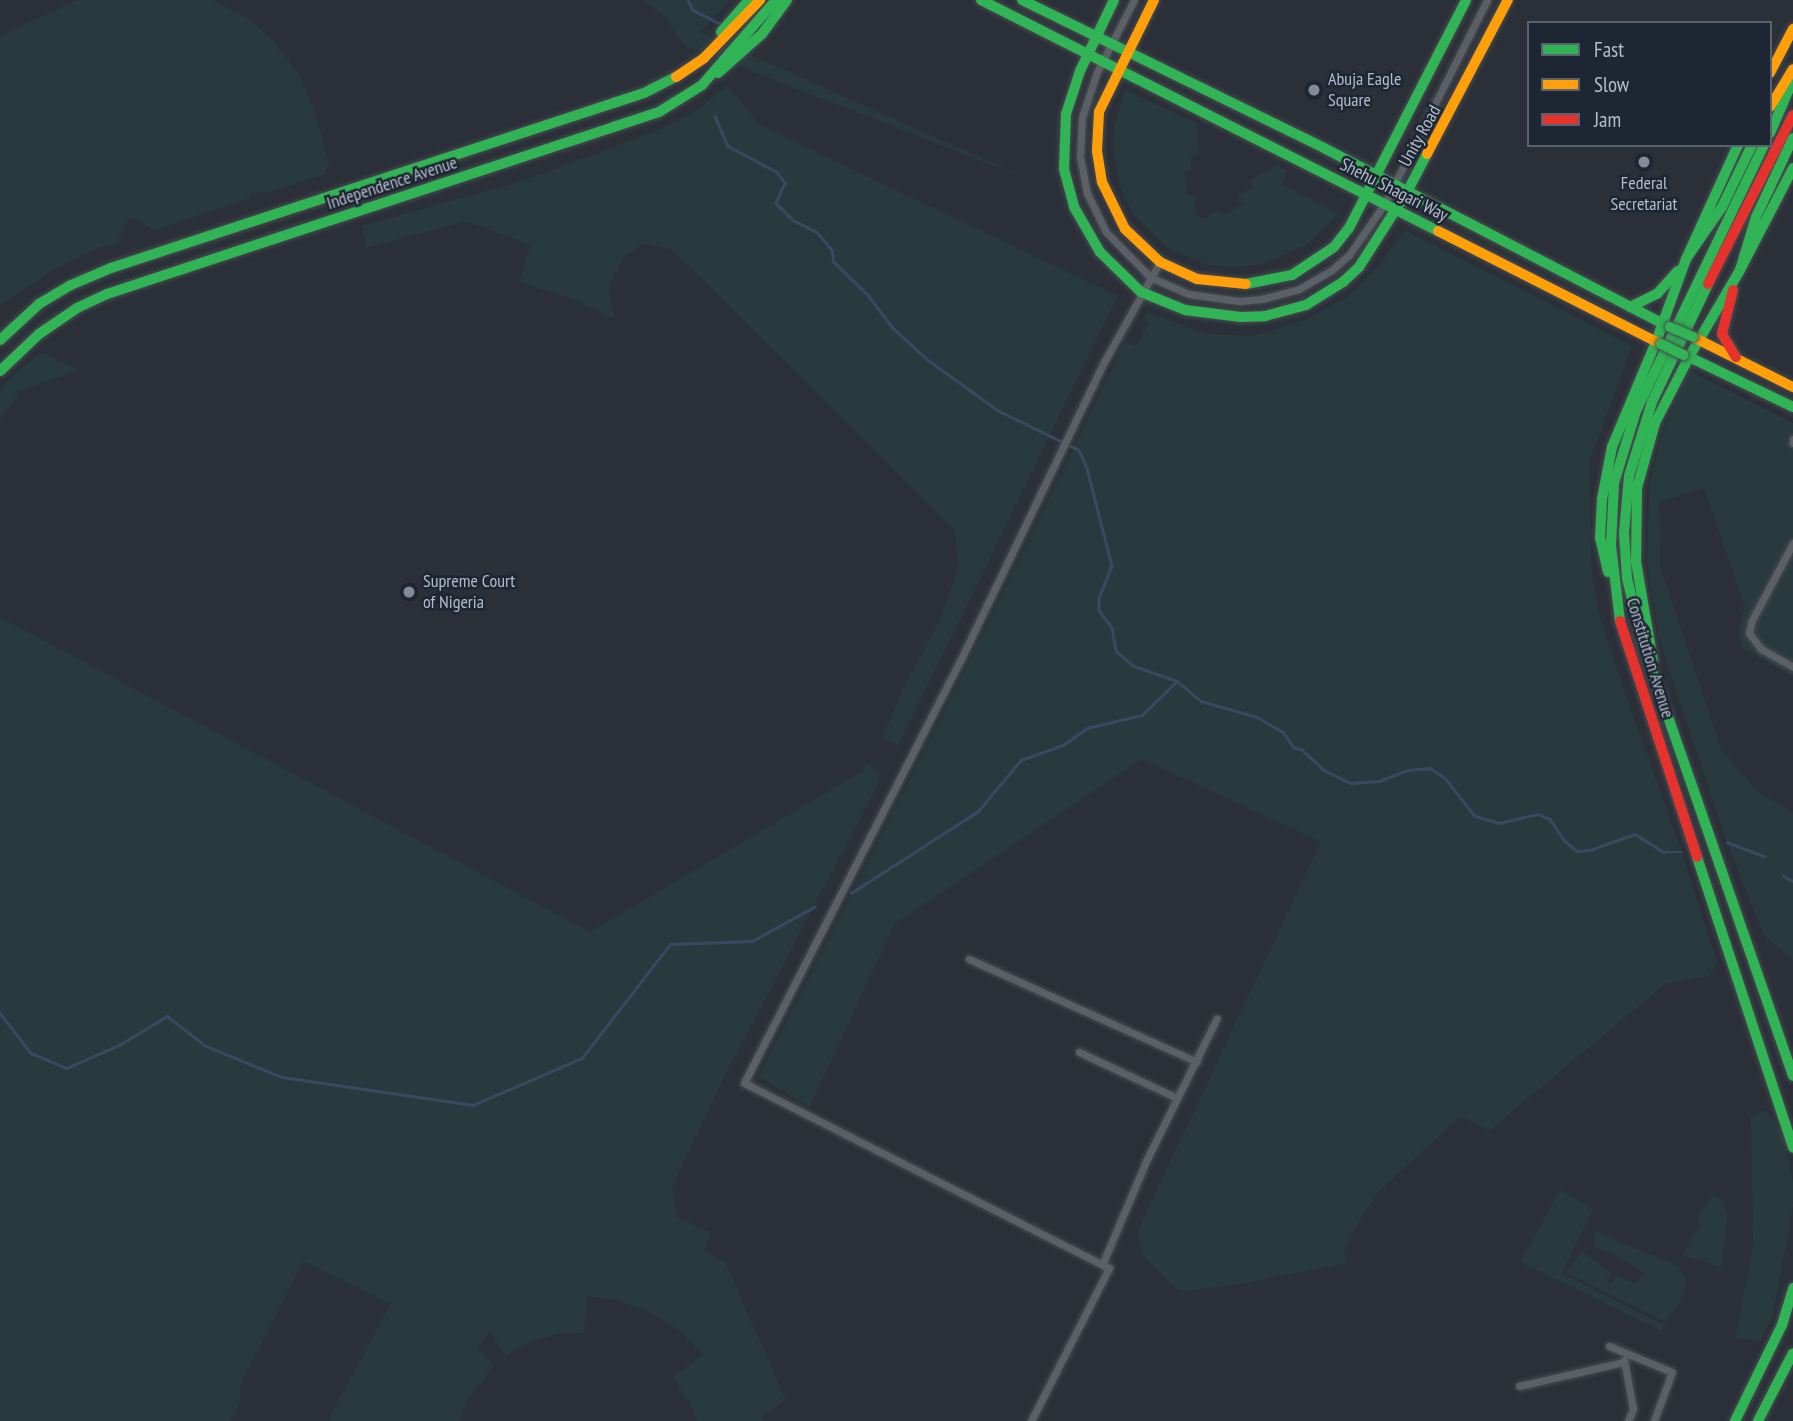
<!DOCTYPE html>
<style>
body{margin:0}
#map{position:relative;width:1793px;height:1421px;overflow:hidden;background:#2b3038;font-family:"PT Sans Narrow",sans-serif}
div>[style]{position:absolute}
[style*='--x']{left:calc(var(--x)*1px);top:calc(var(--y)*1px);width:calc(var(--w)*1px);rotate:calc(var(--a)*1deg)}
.green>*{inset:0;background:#283a3e}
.stream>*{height:2.5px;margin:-1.25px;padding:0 1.25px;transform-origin:1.25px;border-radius:1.25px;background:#3a4962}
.roads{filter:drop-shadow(0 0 2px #474b51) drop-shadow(0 0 2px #474b51)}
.street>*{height:7px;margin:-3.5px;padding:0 3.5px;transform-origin:3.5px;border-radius:3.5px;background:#5b5f66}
.fast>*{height:10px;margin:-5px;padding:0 5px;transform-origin:5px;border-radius:5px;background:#30b455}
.slow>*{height:10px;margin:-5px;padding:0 5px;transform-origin:5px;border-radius:5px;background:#ff9f0a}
.jam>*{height:10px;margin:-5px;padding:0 5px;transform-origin:5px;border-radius:5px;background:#e5322d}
.bridges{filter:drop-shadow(0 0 2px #474b51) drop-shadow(0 0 2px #474b51)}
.fast-bridge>*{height:10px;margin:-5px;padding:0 5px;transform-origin:5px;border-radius:5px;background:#30b455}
.dots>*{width:19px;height:19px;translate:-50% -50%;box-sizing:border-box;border:4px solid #1e2633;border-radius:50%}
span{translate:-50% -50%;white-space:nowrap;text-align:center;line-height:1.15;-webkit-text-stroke:5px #1e2633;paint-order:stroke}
.poi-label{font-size:18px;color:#b5bcc9}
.left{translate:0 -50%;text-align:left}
.street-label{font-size:18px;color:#b5bcc9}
.legend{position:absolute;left:1527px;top:21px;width:245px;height:126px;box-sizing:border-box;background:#1e2633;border:2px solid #5a626f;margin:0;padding:9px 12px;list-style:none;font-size:21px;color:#b5bcc9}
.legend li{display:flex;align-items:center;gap:14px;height:35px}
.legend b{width:35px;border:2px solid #5a626f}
</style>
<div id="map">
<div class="green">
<div style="clip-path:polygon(77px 0,213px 0,247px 18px,271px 39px,297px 72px,313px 106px,329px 163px,325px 174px,270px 192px,251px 193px,250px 198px,155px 230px,130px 217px,116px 245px,101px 247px,56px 268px,0 305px,0 36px)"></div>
<div style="clip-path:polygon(643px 0,731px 0,700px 32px,1031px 180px,684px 45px,666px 18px)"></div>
<div style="clip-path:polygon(727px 86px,760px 125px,1118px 296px,898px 746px,882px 737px,904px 687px,941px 617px,959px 565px,954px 529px,671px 249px,643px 244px,624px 257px,608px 287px,615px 319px,573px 299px,519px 282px,531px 245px,472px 223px,462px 222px,366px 248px,362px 226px,522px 181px,649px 134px,693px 113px)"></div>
<div style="clip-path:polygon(1125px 90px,1197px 123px,1199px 154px,1191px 155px,1192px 171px,1185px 172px,1186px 193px,1195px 197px,1195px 214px,1205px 219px,1217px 210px,1226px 214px,1242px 204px,1238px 196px,1253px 187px,1249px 181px,1277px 165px,1288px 171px,1281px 184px,1339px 214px,1306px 245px,1263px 264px,1238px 267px,1208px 265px,1166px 247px,1132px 213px,1120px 186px,1113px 149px,1114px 127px)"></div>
<div style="clip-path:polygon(1405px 230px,1632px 346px,1590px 460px,1592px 579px,1600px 617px,1624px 691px,1682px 852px,1717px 963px,1709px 976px,1665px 984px,1489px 1131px,1463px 1117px,1455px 1121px,1376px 1194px,1344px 1248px,1346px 1263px,1235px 1285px,1184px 1291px,1174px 1287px,1144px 1257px,1137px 1232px,1321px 842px,1142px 759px,895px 923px,810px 1107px,758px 1077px,965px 671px,1125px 342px,1136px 346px,1149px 324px,1143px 320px,1148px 312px,1205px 334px,1254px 336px,1299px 322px,1346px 298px,1379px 266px)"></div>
<div style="clip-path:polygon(44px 353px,78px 370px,20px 391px,0 419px,0 392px,11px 377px,35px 357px)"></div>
<div style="clip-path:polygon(1690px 371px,1793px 423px,1793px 676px,1742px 648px,1738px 631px,1745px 607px,1704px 488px,1659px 502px,1661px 569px,1721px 749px,1756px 791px,1793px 812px,1793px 961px,1763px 934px,1727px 842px,1659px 639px,1647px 564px,1649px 484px,1664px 427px)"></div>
<div style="clip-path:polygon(0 617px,590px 932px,863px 771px,867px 764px,880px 772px,879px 782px,727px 1072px,672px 1186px,677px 1217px,712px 1233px,703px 1250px,725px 1262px,786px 1400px,761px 1417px,766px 1421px,697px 1421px,690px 1403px,673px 1377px,703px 1354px,680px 1331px,650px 1312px,616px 1300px,587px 1296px,584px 1333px,557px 1334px,528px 1343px,506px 1355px,490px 1332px,477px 1347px,494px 1365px,467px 1401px,459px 1421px,328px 1421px,390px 1304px,303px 1261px,240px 1385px,240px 1402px,230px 1421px,0 1421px)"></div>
<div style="clip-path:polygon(1766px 1110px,1784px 1135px,1793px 1182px,1793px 1206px,1773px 1315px,1761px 1341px,1735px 1338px,1753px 1247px,1751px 1117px)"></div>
<div style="clip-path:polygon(1560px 1190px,1593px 1209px,1562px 1273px,1664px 1325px,1662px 1331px,1520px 1262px)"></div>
<div style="clip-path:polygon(1712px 1195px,1724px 1201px,1728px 1217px,1721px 1267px,1682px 1255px,1700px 1225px,1698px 1217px)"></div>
<div style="clip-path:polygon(1595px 1231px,1677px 1266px,1686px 1280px,1682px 1299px,1665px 1322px,1565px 1272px,1583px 1252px,1611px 1273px,1606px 1280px,1611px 1284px,1617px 1275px,1635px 1284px,1644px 1273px,1620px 1257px,1594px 1247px)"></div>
</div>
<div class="stream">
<div style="--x:688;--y:0;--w:11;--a:63"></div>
<div style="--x:693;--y:10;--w:33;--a:27"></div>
<div style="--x:715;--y:116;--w:33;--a:67"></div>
<div style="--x:728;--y:146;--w:55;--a:28"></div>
<div style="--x:777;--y:172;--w:14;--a:54"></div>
<div style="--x:785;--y:183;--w:22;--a:114"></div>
<div style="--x:776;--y:203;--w:24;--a:45"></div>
<div style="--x:793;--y:220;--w:27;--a:27"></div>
<div style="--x:817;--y:232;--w:23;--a:50"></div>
<div style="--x:832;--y:250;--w:12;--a:81"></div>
<div style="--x:834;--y:262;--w:47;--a:44.1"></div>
<div style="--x:868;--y:295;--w:40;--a:53"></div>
<div style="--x:892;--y:327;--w:49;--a:42.5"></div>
<div style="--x:928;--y:360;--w:87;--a:35.7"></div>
<div style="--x:999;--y:411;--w:89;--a:26"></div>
<div style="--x:1079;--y:450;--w:20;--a:66"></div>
<div style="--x:1087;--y:468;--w:101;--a:75.7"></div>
<div style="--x:1112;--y:566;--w:35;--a:112"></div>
<div style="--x:1099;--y:598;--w:12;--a:90"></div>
<div style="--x:1099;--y:610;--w:22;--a:54"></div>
<div style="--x:1112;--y:628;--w:23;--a:80"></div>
<div style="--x:1116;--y:651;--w:23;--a:40"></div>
<div style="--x:1134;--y:666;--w:46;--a:19.2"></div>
<div style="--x:1177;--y:681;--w:31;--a:40"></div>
<div style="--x:1201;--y:701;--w:58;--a:15.9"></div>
<div style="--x:1257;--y:717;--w:30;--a:30"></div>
<div style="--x:1283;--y:732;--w:19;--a:55"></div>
<div style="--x:1294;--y:748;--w:7;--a:8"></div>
<div style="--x:1301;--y:749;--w:31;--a:42"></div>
<div style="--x:1324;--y:770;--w:30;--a:26"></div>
<div style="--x:1351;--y:783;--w:28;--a:-4"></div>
<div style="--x:1379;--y:781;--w:31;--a:-21"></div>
<div style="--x:1408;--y:770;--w:22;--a:-5"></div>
<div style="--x:1430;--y:768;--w:18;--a:34"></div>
<div style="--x:1445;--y:778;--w:48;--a:51.7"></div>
<div style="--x:1475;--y:816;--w:25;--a:16"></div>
<div style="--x:1499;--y:823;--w:40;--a:-13"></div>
<div style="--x:1538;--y:814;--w:13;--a:23"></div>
<div style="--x:1550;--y:819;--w:27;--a:56"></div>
<div style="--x:1565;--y:841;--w:16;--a:40"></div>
<div style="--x:1577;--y:851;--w:13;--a:-4"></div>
<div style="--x:1590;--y:850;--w:48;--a:-19.6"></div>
<div style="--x:1635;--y:834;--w:34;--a:32"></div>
<div style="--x:1664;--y:852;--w:18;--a:0"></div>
<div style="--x:1727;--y:842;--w:40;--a:21"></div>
<div style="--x:1783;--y:876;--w:11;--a:27"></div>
<div style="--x:851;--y:893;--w:151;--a:-32.8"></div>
<div style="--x:978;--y:811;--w:67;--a:-49.9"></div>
<div style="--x:1021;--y:760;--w:45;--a:-19.7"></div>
<div style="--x:1063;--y:745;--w:29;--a:-35"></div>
<div style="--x:1087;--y:728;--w:57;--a:-13.3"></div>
<div style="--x:1142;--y:715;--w:47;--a:-44.1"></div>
<div style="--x:0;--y:1013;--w:51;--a:52.2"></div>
<div style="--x:31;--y:1053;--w:39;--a:23"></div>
<div style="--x:67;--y:1068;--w:59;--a:-24"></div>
<div style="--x:121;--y:1044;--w:54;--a:-31.3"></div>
<div style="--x:167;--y:1016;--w:49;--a:37.6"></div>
<div style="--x:206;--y:1046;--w:82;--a:22.2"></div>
<div style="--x:282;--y:1077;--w:193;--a:8.3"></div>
<div style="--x:473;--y:1105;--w:119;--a:-23.3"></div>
<div style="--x:582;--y:1058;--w:144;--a:-52.3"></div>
<div style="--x:670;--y:944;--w:82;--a:-2.1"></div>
<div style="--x:752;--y:941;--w:71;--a:-28.7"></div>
</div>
<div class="roads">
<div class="street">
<div style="--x:1134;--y:0;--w:81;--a:117.2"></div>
<div style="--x:1097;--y:72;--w:47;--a:108.4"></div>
<div style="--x:1082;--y:117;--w:40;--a:92.9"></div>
<div style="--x:1080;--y:157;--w:37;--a:79"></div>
<div style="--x:1087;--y:193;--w:43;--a:64"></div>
<div style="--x:1106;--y:232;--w:63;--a:45.6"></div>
<div style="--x:1150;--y:277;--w:43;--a:23.6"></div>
<div style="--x:1189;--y:294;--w:50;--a:8"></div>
<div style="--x:1239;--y:301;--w:23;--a:-5"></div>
<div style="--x:1262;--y:299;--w:38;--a:-15"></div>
<div style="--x:1299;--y:289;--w:39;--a:-30"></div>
<div style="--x:1333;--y:269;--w:21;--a:-41"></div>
<div style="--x:1349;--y:255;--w:63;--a:-55.3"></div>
<div style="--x:1385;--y:203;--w:227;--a:-63.3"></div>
<div style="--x:1793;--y:439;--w:4;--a:90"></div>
<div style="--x:1793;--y:543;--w:87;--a:118"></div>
<div style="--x:1752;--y:620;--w:13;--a:103"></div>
<div style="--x:1749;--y:633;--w:20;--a:53"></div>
<div style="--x:1761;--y:649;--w:37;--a:29"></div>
<div style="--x:969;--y:959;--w:250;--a:24.3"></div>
<div style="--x:1079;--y:1052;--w:108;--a:25.1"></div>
<div style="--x:1102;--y:1265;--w:115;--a:-67"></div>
<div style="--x:1147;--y:1159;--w:157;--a:-63.6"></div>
<div style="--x:1609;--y:1346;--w:68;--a:22.4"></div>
<div style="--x:1672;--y:1372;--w:52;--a:110.2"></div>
<div style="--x:1624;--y:1360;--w:50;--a:79.6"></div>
<div style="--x:1633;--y:1409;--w:13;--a:113"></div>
<div style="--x:1519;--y:1386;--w:108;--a:-12.9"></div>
<div style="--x:1031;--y:1421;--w:172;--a:-63"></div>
<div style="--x:1109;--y:1268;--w:409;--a:-153.1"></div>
<div style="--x:744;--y:1083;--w:474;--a:-62.9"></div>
<div style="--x:960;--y:661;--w:332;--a:-64.3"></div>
<div style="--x:1104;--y:362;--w:115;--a:-60.8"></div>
</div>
<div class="fast">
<div style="--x:981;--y:0;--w:512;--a:26.82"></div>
<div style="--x:1022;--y:0;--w:336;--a:26.1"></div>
<div style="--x:1324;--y:148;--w:390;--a:27.4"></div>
<div style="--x:1114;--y:0;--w:79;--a:115.6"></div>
<div style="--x:1080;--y:71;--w:45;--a:108"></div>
<div style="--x:1066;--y:114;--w:55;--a:92.1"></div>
<div style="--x:1064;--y:169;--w:39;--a:75"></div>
<div style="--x:1074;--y:207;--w:52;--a:60"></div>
<div style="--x:1100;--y:252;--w:57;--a:44.3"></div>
<div style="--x:1141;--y:292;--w:48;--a:22.2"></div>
<div style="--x:1185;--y:310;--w:56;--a:7.1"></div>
<div style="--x:1241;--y:317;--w:24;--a:-2"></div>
<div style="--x:1265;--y:316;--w:42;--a:-15"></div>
<div style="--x:1306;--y:305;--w:44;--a:-31.9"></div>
<div style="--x:1343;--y:282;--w:22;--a:-43"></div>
<div style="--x:1359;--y:267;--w:89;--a:-57.4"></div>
<div style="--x:1407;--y:192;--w:43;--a:-62.2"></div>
<div style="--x:721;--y:32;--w:43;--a:-48.8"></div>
<div style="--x:718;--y:73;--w:59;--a:-41.6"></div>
<div style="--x:762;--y:34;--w:42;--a:-53.7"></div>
<div style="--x:1770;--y:133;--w:58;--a:-66.5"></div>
<div style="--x:1686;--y:259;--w:125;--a:-65.5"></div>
<div style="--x:1740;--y:270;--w:115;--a:-62.5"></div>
<div style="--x:1246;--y:284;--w:47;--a:-11.1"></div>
<div style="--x:1292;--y:275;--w:50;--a:-33.7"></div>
<div style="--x:1334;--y:247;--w:24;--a:-52"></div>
<div style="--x:1349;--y:228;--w:256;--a:-62.8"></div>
<div style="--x:1708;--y:284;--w:131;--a:115.4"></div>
<div style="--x:1652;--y:402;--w:77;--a:107.3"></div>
<div style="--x:1629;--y:476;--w:57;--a:95"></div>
<div style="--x:1624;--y:533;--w:45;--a:86.2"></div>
<div style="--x:1627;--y:578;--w:69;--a:76.6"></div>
<div style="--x:1643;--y:645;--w:456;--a:70.8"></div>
<div style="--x:1630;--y:307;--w:30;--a:-26"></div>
<div style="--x:1657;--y:294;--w:31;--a:-48"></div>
<div style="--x:0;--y:340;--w:53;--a:-42.7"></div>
<div style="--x:39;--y:304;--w:37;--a:-31"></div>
<div style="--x:71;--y:285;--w:43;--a:-23"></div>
<div style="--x:111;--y:268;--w:561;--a:-18.18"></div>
<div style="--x:644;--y:93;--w:36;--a:-27"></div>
<div style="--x:1656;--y:342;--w:88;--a:-70.1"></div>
<div style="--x:1686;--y:259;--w:63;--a:-55.3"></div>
<div style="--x:1722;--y:207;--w:69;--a:-64.2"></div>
<div style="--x:1685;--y:355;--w:120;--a:25.7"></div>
<div style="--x:1689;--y:357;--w:101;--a:-59.6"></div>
<div style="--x:1740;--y:270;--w:55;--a:-73.2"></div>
<div style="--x:1756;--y:217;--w:87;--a:-64.9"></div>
<div style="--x:0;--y:371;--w:54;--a:-43.5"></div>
<div style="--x:39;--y:334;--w:46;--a:-34.4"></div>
<div style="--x:77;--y:308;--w:33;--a:-25"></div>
<div style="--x:107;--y:294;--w:581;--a:-18.25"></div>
<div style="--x:659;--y:112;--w:51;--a:-32.1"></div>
<div style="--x:702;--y:85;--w:113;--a:-49"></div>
<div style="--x:1608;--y:572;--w:35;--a:-103"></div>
<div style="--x:1600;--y:538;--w:39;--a:-87"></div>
<div style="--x:1602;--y:499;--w:53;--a:-79.1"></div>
<div style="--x:1612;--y:447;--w:114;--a:-67.3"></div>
<div style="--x:1620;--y:621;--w:77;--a:-96.8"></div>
<div style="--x:1611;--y:545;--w:62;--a:-87.2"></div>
<div style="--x:1614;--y:483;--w:75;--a:-73"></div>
<div style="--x:1636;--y:411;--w:295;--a:-64.3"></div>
<div style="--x:1653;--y:661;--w:100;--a:-99.7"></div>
<div style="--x:1636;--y:562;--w:74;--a:-89.2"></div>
<div style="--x:1637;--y:488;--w:67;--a:-74.5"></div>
<div style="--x:1655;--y:423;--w:74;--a:-62.7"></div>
<div style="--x:1697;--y:857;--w:306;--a:71.7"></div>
<div style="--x:1735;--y:1421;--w:107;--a:-63.9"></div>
<div style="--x:1782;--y:1325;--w:39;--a:-73"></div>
<div style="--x:1758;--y:1421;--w:76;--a:-62.8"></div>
</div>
<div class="slow">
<div style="--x:1154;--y:0;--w:125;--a:116.2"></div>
<div style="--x:1099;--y:112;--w:39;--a:93"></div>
<div style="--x:1097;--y:151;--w:31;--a:81"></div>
<div style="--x:1102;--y:182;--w:52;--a:63.9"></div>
<div style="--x:1125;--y:229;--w:48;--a:43.3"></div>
<div style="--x:1160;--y:262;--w:41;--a:24.7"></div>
<div style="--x:1197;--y:279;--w:49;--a:5.8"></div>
<div style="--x:1770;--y:73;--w:50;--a:-62.4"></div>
<div style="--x:676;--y:77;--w:34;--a:-34"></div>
<div style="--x:704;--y:58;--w:81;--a:-46"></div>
<div style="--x:1770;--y:107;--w:44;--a:-58.8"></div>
<div style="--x:1427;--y:154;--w:174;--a:-62.3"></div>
<div style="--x:1438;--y:231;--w:250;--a:26.9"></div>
<div style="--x:1693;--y:337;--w:112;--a:26.6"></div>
</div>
<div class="jam">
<div style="--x:1708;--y:284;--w:189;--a:-63.3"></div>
<div style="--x:1733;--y:290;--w:45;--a:104"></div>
<div style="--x:1722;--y:334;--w:27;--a:59"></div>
<div style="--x:1620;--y:621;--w:248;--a:71.9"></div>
</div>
</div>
<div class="bridges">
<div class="fast-bridge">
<div style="--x:1670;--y:327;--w:25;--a:23"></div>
<div style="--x:1661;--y:344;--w:25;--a:26"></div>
</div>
</div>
<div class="dots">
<div style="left:1314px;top:90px;background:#858b96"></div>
<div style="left:1644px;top:162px;background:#858b96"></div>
<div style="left:409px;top:592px;background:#858b96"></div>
</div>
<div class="poi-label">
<span class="left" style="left:1328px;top:90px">Abuja Eagle<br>Square</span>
<span style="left:1644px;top:194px">Federal<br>Secretariat</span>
<span class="left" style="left:423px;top:592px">Supreme Court<br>of Nigeria</span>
</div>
<div class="street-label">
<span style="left:1420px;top:136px;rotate:-61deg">Unity Road</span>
<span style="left:392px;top:183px;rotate:-18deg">Independence Avenue</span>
<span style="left:1394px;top:190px;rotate:27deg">Shehu Shagari Way</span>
<span style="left:1650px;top:658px;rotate:73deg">Constitution Avenue</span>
</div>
<ul class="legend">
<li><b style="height:9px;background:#30b455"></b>Fast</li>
<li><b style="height:9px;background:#ff9f0a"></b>Slow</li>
<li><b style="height:9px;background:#e5322d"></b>Jam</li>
</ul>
</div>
